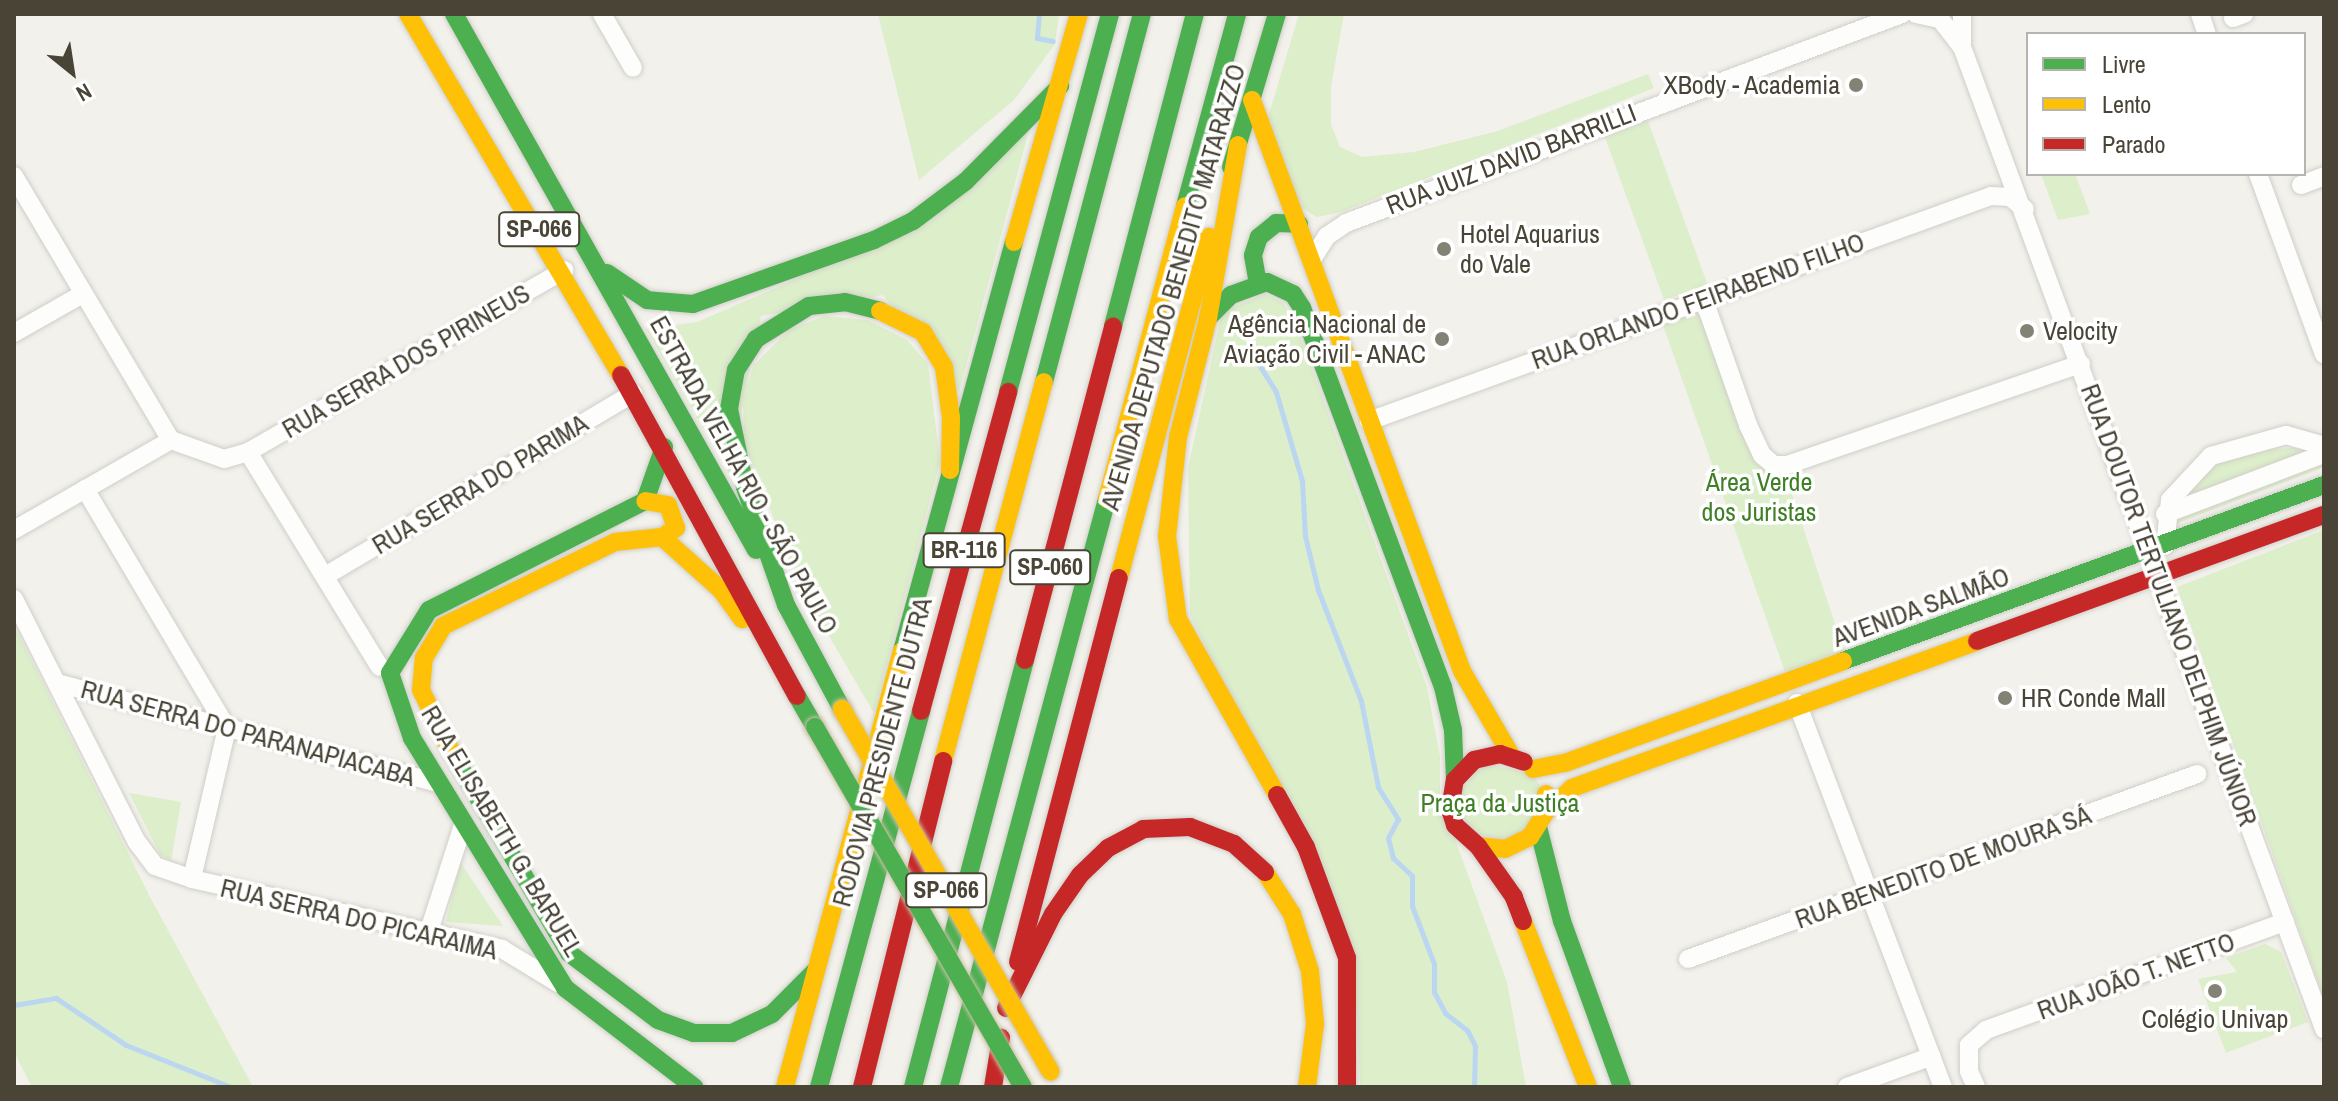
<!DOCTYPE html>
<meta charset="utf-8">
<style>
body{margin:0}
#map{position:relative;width:2338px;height:1101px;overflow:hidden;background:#f2f1eb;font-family:"Archivo Narrow",sans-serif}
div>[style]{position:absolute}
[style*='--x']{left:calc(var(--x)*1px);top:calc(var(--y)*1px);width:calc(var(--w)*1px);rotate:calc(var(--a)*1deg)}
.green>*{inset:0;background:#dceeca;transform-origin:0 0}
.stream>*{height:5px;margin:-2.5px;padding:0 2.5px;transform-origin:2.5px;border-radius:2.5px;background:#bad6f1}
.roads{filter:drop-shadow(0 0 2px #d0cec8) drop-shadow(0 0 2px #d0cec8)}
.street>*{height:18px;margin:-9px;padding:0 9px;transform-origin:9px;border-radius:9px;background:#fdfdfc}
.fast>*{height:18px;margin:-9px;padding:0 9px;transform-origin:9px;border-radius:9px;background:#4caf50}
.slow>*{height:18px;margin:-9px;padding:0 9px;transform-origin:9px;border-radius:9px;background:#ffc107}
.jam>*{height:18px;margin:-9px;padding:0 9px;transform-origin:9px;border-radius:9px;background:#c62828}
.bridges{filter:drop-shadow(0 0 2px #cbc1a5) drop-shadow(0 0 2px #cbc1a5)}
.fast-bridge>*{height:18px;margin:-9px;padding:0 9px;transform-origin:9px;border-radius:9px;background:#4caf50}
.slow-bridge>*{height:18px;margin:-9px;padding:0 9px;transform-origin:9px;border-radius:9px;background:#ffc107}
.dots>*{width:22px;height:22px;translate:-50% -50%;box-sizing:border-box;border:4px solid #fff;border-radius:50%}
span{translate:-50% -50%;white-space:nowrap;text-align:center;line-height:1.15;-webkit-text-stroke:7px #fff;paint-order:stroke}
.shield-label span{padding:2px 6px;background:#fff;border:2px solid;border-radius:6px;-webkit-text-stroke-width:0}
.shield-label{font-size:24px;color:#494436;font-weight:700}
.poi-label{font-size:26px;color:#494436}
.right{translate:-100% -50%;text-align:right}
.left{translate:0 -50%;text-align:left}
.street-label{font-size:26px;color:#494436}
.park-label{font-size:26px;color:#3f7f26}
.frame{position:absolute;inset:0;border:16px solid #494436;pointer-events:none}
.legend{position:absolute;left:2026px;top:32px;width:280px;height:144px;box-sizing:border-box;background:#fff;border:2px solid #b6b4af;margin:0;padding:10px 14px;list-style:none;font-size:24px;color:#494436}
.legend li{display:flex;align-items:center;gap:16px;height:40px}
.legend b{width:40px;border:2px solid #b6b4af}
.north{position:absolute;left:32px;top:32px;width:80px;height:80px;-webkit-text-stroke:6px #fff;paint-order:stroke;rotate:150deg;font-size:22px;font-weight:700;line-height:32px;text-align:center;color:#494436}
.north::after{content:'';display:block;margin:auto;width:28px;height:36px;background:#494436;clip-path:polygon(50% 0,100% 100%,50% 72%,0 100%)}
</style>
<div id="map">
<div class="green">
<div style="clip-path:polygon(878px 14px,1059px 14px,1055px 44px,1014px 100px,919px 180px)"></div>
<div style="clip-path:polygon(1299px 14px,1344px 14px,1331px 87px,1331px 124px,1340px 147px,1362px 157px,1414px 152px,1498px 131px,1648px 74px,1654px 88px,1341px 212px,1317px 217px,1301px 207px,1266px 124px)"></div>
<div style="left:1648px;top:121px;width:174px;height:46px;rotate:70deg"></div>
<div style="clip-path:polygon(1031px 123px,959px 392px,883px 295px,761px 316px,729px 474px,646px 329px,697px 322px,918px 226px)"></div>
<div style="clip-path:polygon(2041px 174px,2076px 176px,2090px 214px,2058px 220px)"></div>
<div style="clip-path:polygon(1265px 294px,1283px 303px,1294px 320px,1427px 687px,1440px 757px,1440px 798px,1507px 982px,1526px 1087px,1360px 1087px,1355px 963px,1190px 614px,1188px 468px,1222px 312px)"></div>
<div style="clip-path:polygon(1705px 307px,1757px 452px,1783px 467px,1844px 651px,1785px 672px,1663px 325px)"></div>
<div style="clip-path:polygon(825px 316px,868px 320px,907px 340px,928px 364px,940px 462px,874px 713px,801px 588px,744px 443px,743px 398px,753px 366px,790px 329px)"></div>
<div style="clip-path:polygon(2295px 448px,2324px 467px,2175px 524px,2182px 494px,2217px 461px,2247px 450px)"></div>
<div style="clip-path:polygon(2324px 530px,2324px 998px,2177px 587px)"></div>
<div style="clip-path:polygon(14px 625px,150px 897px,253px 1087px,32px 1087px,14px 1052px)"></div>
<div style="clip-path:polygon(1483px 763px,1532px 774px,1539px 784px,1543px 796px,1517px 842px,1469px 833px,1457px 796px)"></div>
<div style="clip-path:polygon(129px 793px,181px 802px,171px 861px,160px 854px)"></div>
<div style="clip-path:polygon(460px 862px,503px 926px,446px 922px)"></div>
<div style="clip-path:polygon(2265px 944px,2281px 952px,2308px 1022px,2226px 1053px,2198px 979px,2237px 972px,2226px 958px)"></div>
</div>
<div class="stream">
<div style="--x:1039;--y:14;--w:24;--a:95"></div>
<div style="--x:1037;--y:38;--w:16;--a:11"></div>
<div style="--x:1250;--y:350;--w:49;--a:58.2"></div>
<div style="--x:1276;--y:392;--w:93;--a:73.7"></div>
<div style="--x:1302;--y:481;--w:55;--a:86.9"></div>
<div style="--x:1305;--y:536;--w:56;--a:76.5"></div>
<div style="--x:1318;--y:590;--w:119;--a:68.8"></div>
<div style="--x:1361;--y:701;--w:88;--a:78.8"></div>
<div style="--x:1378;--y:787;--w:38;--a:58"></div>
<div style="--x:1398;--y:819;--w:21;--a:118"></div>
<div style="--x:1388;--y:838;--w:21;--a:76"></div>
<div style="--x:1393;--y:858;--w:26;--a:43"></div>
<div style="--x:1412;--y:876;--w:30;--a:90"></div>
<div style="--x:1412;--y:906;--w:62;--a:69.2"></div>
<div style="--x:1434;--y:964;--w:28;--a:90"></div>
<div style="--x:1434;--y:992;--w:24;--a:62"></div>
<div style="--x:1445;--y:1013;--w:28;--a:38"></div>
<div style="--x:1467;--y:1030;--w:18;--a:63"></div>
<div style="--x:1475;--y:1046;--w:41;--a:91.4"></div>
<div style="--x:14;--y:1005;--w:43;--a:-9.5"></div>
<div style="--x:56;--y:998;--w:84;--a:33.9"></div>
<div style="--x:126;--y:1045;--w:113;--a:21.8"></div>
</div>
<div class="roads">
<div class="street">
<div style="--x:602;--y:14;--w:62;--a:60.1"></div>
<div style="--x:1916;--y:14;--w:25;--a:12"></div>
<div style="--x:1940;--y:19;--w:36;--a:52"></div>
<div style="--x:1962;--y:47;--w:1047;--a:69.76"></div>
<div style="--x:1962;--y:14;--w:33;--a:90"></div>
<div style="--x:2200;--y:14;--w:21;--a:71"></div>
<div style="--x:2233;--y:18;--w:12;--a:-20"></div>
<div style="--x:2258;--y:174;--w:192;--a:69.9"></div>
<div style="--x:14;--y:176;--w:307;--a:59.3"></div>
<div style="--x:171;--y:440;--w:56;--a:19.7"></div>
<div style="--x:224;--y:459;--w:25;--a:-16"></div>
<div style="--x:248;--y:452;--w:365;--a:-29.9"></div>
<div style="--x:2301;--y:185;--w:25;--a:-21"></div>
<div style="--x:1313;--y:258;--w:26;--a:-58"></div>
<div style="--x:1327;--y:236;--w:23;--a:-34"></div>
<div style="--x:1346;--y:223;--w:594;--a:-20.6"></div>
<div style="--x:1703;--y:297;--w:136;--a:70.6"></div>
<div style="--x:1748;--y:425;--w:33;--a:65"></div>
<div style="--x:1762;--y:455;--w:16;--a:40"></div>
<div style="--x:1774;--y:465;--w:13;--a:0"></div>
<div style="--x:1787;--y:465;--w:311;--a:-19"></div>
<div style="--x:14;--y:333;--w:77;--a:-29.6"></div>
<div style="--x:1369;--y:421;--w:661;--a:-19.89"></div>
<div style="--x:1991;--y:196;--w:19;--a:3"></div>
<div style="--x:2010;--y:197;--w:19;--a:39"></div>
<div style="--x:248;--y:452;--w:252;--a:58.5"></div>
<div style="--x:85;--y:489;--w:278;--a:59.3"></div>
<div style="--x:227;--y:728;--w:155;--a:103.1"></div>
<div style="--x:2165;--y:514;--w:170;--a:-20.7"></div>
<div style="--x:14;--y:530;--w:181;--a:-29.8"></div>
<div style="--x:2165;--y:546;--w:46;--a:-83.8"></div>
<div style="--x:2170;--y:500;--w:60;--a:-47"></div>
<div style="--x:2211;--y:456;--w:78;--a:-15.6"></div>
<div style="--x:2286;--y:435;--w:40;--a:16"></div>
<div style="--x:327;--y:575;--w:356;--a:-30.7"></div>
<div style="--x:14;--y:599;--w:272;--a:63.2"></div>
<div style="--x:137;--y:842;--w:30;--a:53"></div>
<div style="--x:155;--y:866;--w:39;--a:19"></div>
<div style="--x:192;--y:879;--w:318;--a:12.7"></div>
<div style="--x:502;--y:949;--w:66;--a:31.3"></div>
<div style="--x:57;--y:683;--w:395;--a:14.7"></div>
<div style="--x:1797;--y:703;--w:411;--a:69.2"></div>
<div style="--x:428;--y:934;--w:114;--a:-72.2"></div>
<div style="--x:1688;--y:959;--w:542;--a:-19.97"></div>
<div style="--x:1847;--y:1087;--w:90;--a:-20"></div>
<div style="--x:1976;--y:1087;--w:17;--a:-114"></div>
<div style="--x:1969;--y:1071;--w:26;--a:-90"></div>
<div style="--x:1969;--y:1045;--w:23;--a:-41"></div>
<div style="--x:1986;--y:1030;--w:318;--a:-19.9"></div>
</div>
<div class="fast">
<div style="--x:454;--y:14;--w:615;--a:60.6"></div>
<div style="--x:1231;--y:167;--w:160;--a:-73.3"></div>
<div style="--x:1185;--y:206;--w:199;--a:-74.8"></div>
<div style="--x:607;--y:273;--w:48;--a:34"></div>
<div style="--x:647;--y:300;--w:46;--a:5"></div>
<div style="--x:693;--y:304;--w:192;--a:-19.5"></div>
<div style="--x:874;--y:240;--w:43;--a:-26"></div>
<div style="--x:913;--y:221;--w:66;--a:-37"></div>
<div style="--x:966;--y:181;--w:134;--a:-45.3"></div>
<div style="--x:1258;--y:284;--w:29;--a:-100"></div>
<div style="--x:1253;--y:255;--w:19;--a:-72"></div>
<div style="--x:1259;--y:237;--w:22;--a:-39"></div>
<div style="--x:1276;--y:223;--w:23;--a:2"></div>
<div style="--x:1208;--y:318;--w:33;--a:-45"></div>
<div style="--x:1231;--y:295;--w:38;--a:-20"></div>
<div style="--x:1267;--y:282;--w:29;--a:25"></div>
<div style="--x:1293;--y:294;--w:17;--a:57"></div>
<div style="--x:1302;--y:308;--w:404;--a:69.6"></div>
<div style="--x:1443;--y:687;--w:44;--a:76.9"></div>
<div style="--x:1453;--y:730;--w:50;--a:87.7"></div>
<div style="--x:1113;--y:326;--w:323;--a:-75.3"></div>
<div style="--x:1044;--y:382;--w:381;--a:-75.1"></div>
<div style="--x:1008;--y:392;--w:392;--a:-74.9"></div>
<div style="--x:664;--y:447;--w:57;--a:109.4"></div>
<div style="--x:645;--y:501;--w:242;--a:153.2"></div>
<div style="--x:429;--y:610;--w:74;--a:121.8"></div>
<div style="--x:390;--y:673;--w:69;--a:71.3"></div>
<div style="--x:412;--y:738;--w:293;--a:58.5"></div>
<div style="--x:565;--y:988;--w:163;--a:37.5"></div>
<div style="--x:902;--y:651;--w:424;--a:-74.7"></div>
<div style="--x:1843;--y:661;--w:512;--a:-20.1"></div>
<div style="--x:797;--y:696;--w:36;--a:60"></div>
<div style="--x:842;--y:709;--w:118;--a:-118.3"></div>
<div style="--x:786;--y:605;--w:125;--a:-109.2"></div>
<div style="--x:745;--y:487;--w:80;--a:-101.6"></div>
<div style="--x:729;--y:409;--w:40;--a:-80"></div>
<div style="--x:736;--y:370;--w:37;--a:-57"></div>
<div style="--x:756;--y:339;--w:62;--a:-31.9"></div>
<div style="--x:809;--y:306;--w:36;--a:-6"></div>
<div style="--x:845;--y:302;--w:36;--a:14"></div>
<div style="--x:453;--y:755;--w:229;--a:59.6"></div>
<div style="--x:569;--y:953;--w:111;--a:37"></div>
<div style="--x:658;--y:1020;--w:38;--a:20"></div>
<div style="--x:694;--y:1033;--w:38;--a:0"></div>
<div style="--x:732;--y:1033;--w:44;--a:-25.4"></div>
<div style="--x:772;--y:1014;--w:61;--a:-45"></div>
<div style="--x:1538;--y:827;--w:97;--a:75.7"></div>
<div style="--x:1562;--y:921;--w:177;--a:70.1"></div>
<div style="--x:819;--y:1087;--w:390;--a:-74.8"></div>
<div style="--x:913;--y:1087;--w:441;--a:-75.3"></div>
<div style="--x:949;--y:1087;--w:609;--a:-74.96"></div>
</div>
<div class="slow">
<div style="--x:408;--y:14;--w:419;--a:59.5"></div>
<div style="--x:1252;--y:100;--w:608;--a:69.81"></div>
<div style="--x:1462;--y:671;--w:99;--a:59.8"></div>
<div style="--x:1238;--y:145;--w:176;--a:99.8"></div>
<div style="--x:1208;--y:318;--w:123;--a:104.1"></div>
<div style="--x:1178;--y:437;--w:100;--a:96.3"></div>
<div style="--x:1167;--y:536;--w:84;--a:82.5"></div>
<div style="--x:1178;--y:619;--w:202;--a:60.6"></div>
<div style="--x:1014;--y:242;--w:237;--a:-74.1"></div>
<div style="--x:880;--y:311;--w:48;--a:26"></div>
<div style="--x:923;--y:332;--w:41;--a:59"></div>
<div style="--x:944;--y:367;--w:51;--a:82.2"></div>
<div style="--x:951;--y:418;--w:52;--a:91.1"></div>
<div style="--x:1107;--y:499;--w:303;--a:-75.1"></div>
<div style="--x:662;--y:537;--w:79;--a:41.9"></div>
<div style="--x:721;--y:590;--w:36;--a:54"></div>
<div style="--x:1119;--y:578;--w:353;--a:-75.2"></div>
<div style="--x:453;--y:755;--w:72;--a:-116.2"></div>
<div style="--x:421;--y:690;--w:32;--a:-85"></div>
<div style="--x:424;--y:658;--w:37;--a:-59"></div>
<div style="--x:443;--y:626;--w:191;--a:-26"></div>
<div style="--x:615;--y:542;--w:47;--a:-6.1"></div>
<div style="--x:662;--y:537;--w:17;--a:-33"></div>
<div style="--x:676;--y:528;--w:24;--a:-109"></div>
<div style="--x:668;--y:505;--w:23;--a:-170"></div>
<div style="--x:943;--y:761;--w:392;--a:-75.1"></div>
<div style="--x:1533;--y:769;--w:33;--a:-11"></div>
<div style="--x:1565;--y:763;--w:296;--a:-20.1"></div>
<div style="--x:1546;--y:811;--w:35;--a:-41"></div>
<div style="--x:1572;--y:788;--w:431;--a:-19.9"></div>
<div style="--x:1478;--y:846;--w:27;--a:6"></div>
<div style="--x:1505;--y:849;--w:28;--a:-26"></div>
<div style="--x:1530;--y:837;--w:31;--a:-58"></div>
<div style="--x:1546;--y:811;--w:17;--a:-90"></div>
<div style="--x:1265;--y:872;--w:50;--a:57.3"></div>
<div style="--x:1292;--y:914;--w:60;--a:72.5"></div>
<div style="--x:1310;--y:971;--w:53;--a:84.6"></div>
<div style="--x:1315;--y:1024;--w:64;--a:97.2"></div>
<div style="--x:1523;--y:921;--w:178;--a:68.6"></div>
<div style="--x:785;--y:1087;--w:451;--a:-75"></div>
</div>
<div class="jam">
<div style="--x:621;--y:375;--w:366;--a:61.3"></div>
<div style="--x:1977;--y:641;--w:369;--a:-20"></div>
<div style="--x:1025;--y:660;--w:345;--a:-75.2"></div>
<div style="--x:921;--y:711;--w:331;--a:-74.7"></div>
<div style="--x:1277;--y:795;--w:60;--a:60.9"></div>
<div style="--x:1306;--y:847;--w:118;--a:69.7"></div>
<div style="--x:1347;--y:958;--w:129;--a:90"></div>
<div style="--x:1523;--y:921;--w:26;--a:-111"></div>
<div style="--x:1514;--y:897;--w:62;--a:-125.2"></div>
<div style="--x:1478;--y:846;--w:31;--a:-138"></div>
<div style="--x:1455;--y:825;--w:16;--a:-108"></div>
<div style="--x:1450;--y:810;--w:30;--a:-81"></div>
<div style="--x:1455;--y:780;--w:28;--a:-46"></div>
<div style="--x:1474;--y:760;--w:27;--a:-13"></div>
<div style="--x:1500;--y:754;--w:25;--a:18"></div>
<div style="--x:1018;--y:962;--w:397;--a:-75.3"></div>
<div style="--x:1006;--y:1008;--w:105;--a:-63.4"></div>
<div style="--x:1053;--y:914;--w:47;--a:-55.3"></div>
<div style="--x:1080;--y:875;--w:39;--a:-44"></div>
<div style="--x:1108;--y:848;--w:40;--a:-28"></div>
<div style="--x:1143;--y:829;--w:47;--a:-2.4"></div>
<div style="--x:1190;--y:827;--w:47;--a:21.1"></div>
<div style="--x:1234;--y:844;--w:42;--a:42.1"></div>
<div style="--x:862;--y:1087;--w:336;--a:-76"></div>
<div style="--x:993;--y:1087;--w:50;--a:-80.7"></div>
</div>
</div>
<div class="bridges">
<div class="fast-bridge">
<div style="--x:815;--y:727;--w:416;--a:60"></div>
</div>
<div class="slow-bridge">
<div style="--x:842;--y:709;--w:418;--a:60.1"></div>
</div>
</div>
<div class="dots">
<div style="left:1856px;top:85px;background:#848175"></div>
<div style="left:1444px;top:249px;background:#848175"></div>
<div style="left:2027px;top:331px;background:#848175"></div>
<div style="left:1442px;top:339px;background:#848175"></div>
<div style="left:2005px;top:698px;background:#848175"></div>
<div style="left:2215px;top:991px;background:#848175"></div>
</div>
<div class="shield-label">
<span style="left:539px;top:229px">SP-066</span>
<span style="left:964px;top:550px">BR-116</span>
<span style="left:1050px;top:567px">SP-060</span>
<span style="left:946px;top:890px">SP-066</span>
</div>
<div class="poi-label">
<span class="right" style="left:1840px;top:85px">XBody - Academia</span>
<span class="left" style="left:1460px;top:249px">Hotel Aquarius<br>do Vale</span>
<span class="right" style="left:1426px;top:339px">Agência Nacional de<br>Aviação Civil - ANAC</span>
<span class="left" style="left:2043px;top:331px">Velocity</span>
<span class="left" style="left:2021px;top:698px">HR Conde Mall</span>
<span style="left:2215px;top:1019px">Colégio Univap</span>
</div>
<div class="street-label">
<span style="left:1511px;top:159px;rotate:-21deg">RUA JUIZ DAVID BARRILLI</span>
<span style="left:1173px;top:287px;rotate:-74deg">AVENIDA DEPUTADO BENEDITO MATARAZZO</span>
<span style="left:1698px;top:301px;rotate:-20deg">RUA ORLANDO FEIRABEND FILHO</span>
<span style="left:406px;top:361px;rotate:-30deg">RUA SERRA DOS PIRINEUS</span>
<span style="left:744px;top:475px;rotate:61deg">ESTRADA VELHA RIO - SÃO PAULO</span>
<span style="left:480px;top:484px;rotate:-31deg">RUA SERRA DO PARIMA</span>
<span style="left:2169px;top:605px;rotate:70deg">RUA DOUTOR TERTULIANO DELPHIM JÚNIOR</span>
<span style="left:1921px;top:607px;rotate:-20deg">AVENIDA SALMÃO</span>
<span style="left:248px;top:733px;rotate:15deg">RUA SERRA DO PARANAPIACABA</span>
<span style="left:882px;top:752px;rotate:-75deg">RODOVIA PRESIDENTE DUTRA</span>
<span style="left:502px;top:831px;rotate:59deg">RUA ELISABETH G. BARUEL</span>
<span style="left:1943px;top:867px;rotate:-20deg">RUA BENEDITO DE MOURA SÁ</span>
<span style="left:359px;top:919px;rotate:13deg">RUA SERRA DO PICARAIMA</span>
<span style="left:2136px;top:976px;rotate:-20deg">RUA JOÃO T. NETTO</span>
</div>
<div class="park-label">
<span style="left:1759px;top:497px">Área Verde<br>dos Juristas</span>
<span style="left:1500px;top:803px">Praça da Justiça</span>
</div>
<div class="frame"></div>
<ul class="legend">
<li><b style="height:10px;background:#4caf50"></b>Livre</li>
<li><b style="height:10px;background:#ffc107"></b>Lento</li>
<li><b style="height:10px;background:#c62828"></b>Parado</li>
</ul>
<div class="north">N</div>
</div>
